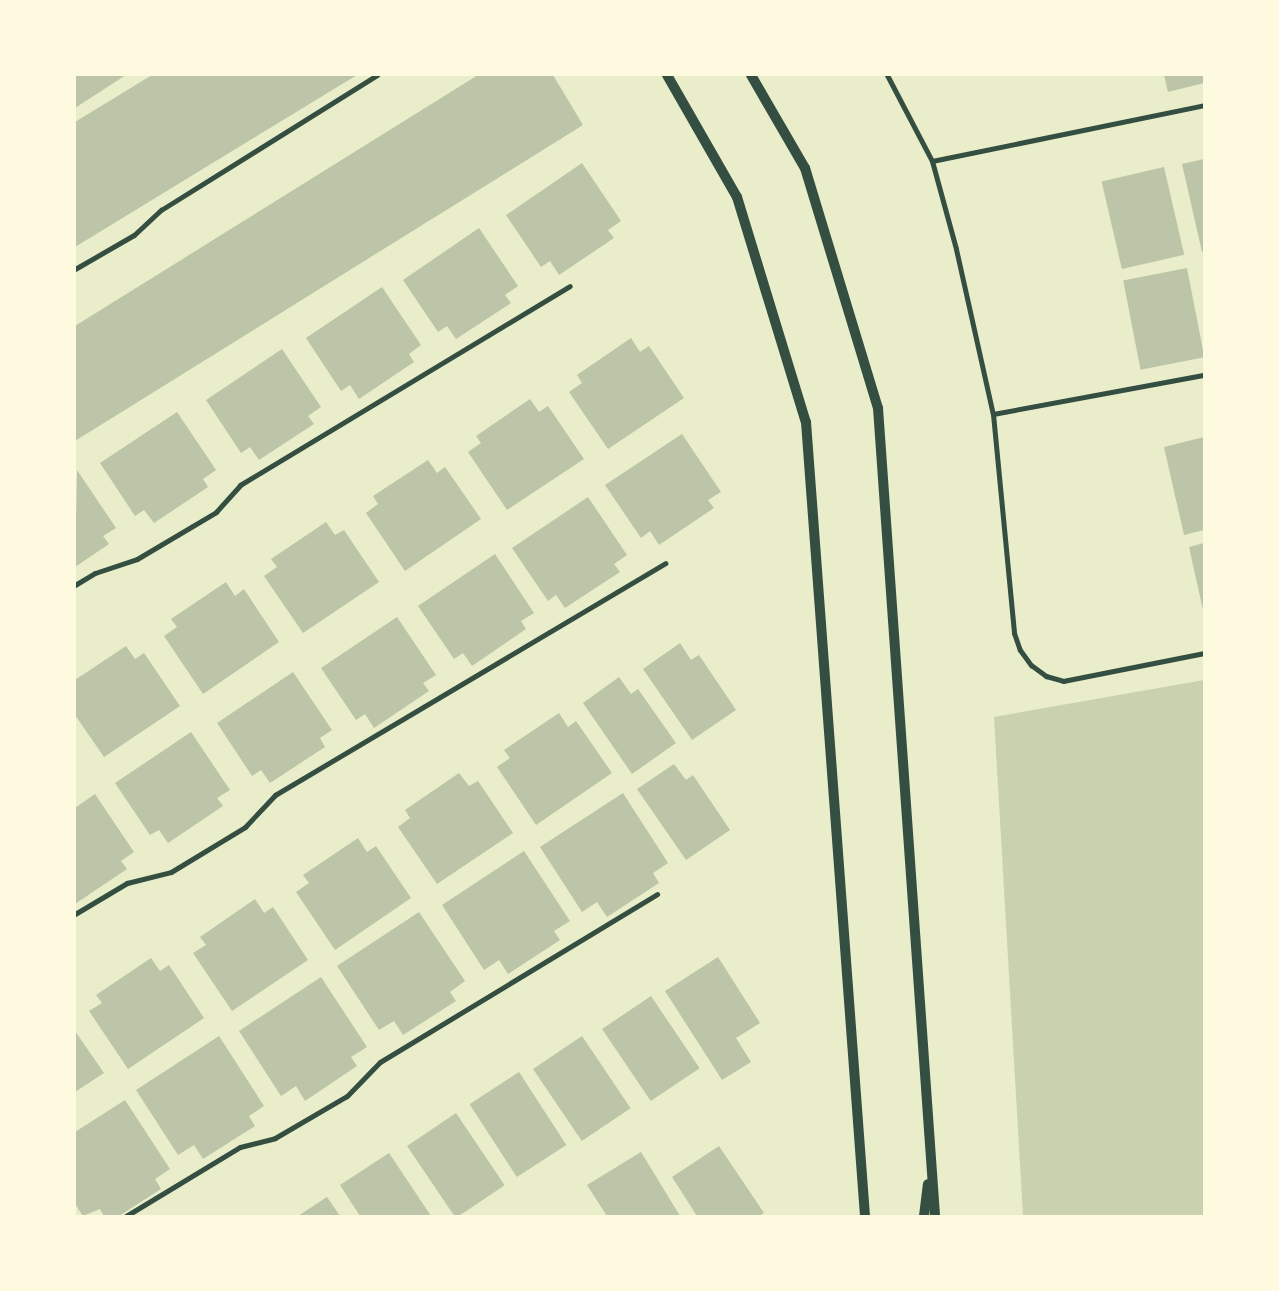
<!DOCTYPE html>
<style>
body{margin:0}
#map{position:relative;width:1279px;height:1291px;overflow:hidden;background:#e9edc9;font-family:"Alegreya Sans",sans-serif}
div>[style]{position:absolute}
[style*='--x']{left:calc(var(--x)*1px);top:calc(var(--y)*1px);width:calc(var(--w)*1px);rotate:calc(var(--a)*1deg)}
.green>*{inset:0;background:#cad2ad}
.building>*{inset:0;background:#bcc5a7;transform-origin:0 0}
.minor>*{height:5px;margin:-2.5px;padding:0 2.5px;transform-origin:2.5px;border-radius:2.5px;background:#344e41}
.secondary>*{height:10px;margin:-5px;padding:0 5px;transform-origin:5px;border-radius:5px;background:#344e41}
span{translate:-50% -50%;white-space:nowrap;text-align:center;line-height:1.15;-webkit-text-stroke:5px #fefae0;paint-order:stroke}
.frame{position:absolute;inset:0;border:76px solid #fefae0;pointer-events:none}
</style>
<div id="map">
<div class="green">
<div style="clip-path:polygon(1204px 680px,1204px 1216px,1023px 1216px,994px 717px)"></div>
</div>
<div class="building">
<div style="clip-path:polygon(75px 75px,126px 75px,75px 108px)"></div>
<div style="clip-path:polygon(152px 75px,357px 75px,75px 247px,75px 122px)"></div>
<div style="clip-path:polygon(478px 75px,553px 75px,583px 125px,75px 441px,75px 326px)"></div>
<div style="clip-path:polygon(1164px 75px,1204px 75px,1204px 83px,1168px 92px)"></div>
<div style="clip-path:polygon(1204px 159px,1204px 252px,1202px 252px,1182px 164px)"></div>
<div style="clip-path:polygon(582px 163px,621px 221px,608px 230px,614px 238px,559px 275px,550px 261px,541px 267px,506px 215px)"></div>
<div style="left:1164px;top:167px;width:90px;height:64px;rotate:77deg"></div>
<div style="clip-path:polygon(479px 228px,518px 286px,505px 295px,511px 303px,456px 339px,447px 326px,438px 332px,403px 280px)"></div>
<div style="left:1187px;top:268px;width:91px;height:65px;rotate:79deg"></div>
<div style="clip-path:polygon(382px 287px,421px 345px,409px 354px,414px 362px,359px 399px,350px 385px,341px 391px,306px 338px)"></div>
<div style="clip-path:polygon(631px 338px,640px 352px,649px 346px,684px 398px,608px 449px,569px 392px,582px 383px,577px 375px)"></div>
<div style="clip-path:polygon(282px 349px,321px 407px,308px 416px,314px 424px,259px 460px,250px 447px,241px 453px,206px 400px)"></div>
<div style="clip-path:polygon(530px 399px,539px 412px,548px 406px,584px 459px,507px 510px,468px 452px,481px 443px,476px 436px)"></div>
<div style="clip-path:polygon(177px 412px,216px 470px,203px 479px,208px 487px,154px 523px,144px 510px,135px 516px,100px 463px)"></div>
<div style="clip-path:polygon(682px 434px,721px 492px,708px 500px,714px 508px,659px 545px,650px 531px,641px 538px,605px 485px)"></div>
<div style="clip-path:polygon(1204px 437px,1204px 530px,1184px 535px,1164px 447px)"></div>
<div style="clip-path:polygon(428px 460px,437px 473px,445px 467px,481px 519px,405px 571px,366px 513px,378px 504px,373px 496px)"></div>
<div style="clip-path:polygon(77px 470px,116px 528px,103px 536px,109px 544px,75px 567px)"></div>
<div style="clip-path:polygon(588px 497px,627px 555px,614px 564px,620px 572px,565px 608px,556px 595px,548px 601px,512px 548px)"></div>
<div style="clip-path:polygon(326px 522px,335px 535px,344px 530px,379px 582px,303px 633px,264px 576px,277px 567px,271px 559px)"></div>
<div style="clip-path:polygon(1204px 543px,1204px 610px,1203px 610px,1189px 547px)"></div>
<div style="clip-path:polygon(495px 554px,534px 613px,521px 621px,526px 629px,472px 666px,463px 653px,454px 659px,418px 606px)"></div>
<div style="clip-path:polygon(226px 582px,235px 596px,244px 589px,279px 642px,203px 694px,164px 636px,177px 627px,171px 619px)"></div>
<div style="clip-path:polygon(397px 617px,436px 675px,423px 683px,429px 691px,374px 728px,365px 714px,356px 720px,321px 668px)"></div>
<div style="clip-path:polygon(680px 643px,691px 660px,699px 655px,736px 710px,692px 740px,643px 669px)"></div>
<div style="clip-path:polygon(126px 646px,135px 659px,144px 653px,180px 706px,104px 757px,75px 715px,75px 680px)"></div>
<div style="clip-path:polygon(293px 672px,332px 730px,320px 738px,325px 747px,270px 783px,261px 770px,252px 776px,217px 723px)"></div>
<div style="clip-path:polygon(619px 677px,631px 694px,638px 689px,676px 743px,632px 774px,583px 703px)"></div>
<div style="clip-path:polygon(559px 713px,568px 727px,576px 721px,612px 773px,536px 825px,497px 767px,510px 758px,504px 750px)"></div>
<div style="clip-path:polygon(191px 732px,230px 790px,217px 798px,223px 806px,168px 843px,159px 830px,150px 835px,115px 783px)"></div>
<div style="clip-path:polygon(674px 764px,686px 780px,693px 775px,730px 830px,686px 860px,637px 789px)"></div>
<div style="clip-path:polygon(459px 773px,469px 786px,478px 781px,513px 833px,437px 884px,398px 827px,410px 818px,405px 810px)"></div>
<div style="clip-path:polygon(623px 793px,668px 863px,653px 873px,659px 883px,607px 917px,597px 902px,582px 912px,540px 847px)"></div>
<div style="clip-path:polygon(95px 794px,134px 852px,121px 861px,127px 869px,75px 904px,75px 808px)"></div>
<div style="clip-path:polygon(358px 838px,367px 852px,376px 846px,411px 898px,335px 950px,296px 892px,309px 883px,303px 875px)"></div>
<div style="clip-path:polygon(524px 851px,570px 921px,554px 931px,560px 940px,508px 974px,499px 960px,484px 970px,442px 905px)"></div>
<div style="clip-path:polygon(255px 899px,264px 913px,273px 907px,308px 960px,232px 1011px,193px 953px,206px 945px,200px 937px)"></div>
<div style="clip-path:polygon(419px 912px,465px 981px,450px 992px,456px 1001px,403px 1035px,394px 1021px,379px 1030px,337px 966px)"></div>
<div style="clip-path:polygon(718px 957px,760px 1023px,736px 1038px,751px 1062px,722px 1080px,665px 991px)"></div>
<div style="clip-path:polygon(151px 958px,160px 971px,169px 965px,204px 1018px,128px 1069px,89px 1011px,102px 1003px,96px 995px)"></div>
<div style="clip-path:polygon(321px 977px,367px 1047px,351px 1057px,357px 1066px,305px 1101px,296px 1086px,281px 1096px,239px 1031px)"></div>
<div style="left:651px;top:996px;width:87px;height:59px;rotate:56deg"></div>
<div style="clip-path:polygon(75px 1031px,104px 1073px,75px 1092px)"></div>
<div style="clip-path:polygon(219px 1036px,264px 1106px,249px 1116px,255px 1126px,203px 1159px,194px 1145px,178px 1155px,136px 1090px)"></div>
<div style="left:582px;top:1036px;width:87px;height:59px;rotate:56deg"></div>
<div style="left:519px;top:1072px;width:87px;height:59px;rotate:57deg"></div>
<div style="clip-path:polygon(125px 1100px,170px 1169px,155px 1179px,161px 1189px,119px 1216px,104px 1216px,100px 1209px,83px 1216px,75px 1204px,75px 1132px)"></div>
<div style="left:456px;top:1113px;width:87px;height:59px;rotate:56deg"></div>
<div style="clip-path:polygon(719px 1146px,764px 1213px,759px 1216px,697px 1216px,672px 1177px)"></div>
<div style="clip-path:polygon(641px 1152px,680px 1216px,607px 1216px,587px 1185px)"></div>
<div style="clip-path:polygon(389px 1153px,431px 1216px,360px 1216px,340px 1185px)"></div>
<div style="clip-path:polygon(327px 1197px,340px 1216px,298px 1216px)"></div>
</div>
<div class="minor">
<div style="--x:887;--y:75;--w:97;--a:62.4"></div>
<div style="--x:932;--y:161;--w:91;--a:74.7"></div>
<div style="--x:956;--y:249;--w:169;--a:77.4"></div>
<div style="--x:993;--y:414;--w:220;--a:84.5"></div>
<div style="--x:1014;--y:633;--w:18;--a:71"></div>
<div style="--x:1020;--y:650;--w:19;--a:54"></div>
<div style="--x:1031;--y:665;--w:19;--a:36"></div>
<div style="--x:1046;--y:676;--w:18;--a:16"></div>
<div style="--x:1063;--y:681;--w:144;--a:-11.2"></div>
<div style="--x:932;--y:161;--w:278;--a:-11.6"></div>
<div style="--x:75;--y:269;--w:68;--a:-30"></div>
<div style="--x:134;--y:235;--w:37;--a:-43"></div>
<div style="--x:161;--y:210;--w:255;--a:-32"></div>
<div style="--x:993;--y:414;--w:215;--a:-10.5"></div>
<div style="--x:75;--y:585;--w:23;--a:-31"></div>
<div style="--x:95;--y:573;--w:44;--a:-18.4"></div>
<div style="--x:137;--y:559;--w:92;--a:-30.7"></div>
<div style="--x:216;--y:512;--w:36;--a:-48"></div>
<div style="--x:240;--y:485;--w:385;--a:-31.1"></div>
<div style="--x:75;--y:914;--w:61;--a:-30.8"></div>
<div style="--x:127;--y:883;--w:45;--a:-14"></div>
<div style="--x:171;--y:872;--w:87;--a:-31.3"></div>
<div style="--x:245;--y:827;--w:44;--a:-46.8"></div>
<div style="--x:275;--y:795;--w:454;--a:-30.7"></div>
<div style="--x:126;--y:1216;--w:133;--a:-31.2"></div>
<div style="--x:240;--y:1147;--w:36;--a:-14"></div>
<div style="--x:275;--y:1138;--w:83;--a:-30.3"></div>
<div style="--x:347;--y:1096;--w:47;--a:-45.9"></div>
<div style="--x:380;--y:1062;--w:324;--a:-31.2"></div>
</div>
<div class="secondary">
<div style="--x:667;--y:75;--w:141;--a:60.2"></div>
<div style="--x:737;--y:197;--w:235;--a:73"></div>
<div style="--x:806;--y:422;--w:796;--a:85.75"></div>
<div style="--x:751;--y:75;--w:108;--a:59.9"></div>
<div style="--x:805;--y:168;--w:251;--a:73.1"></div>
<div style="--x:878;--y:408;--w:810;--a:85.96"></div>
<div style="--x:924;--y:1216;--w:32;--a:-83"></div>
</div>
<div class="frame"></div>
</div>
